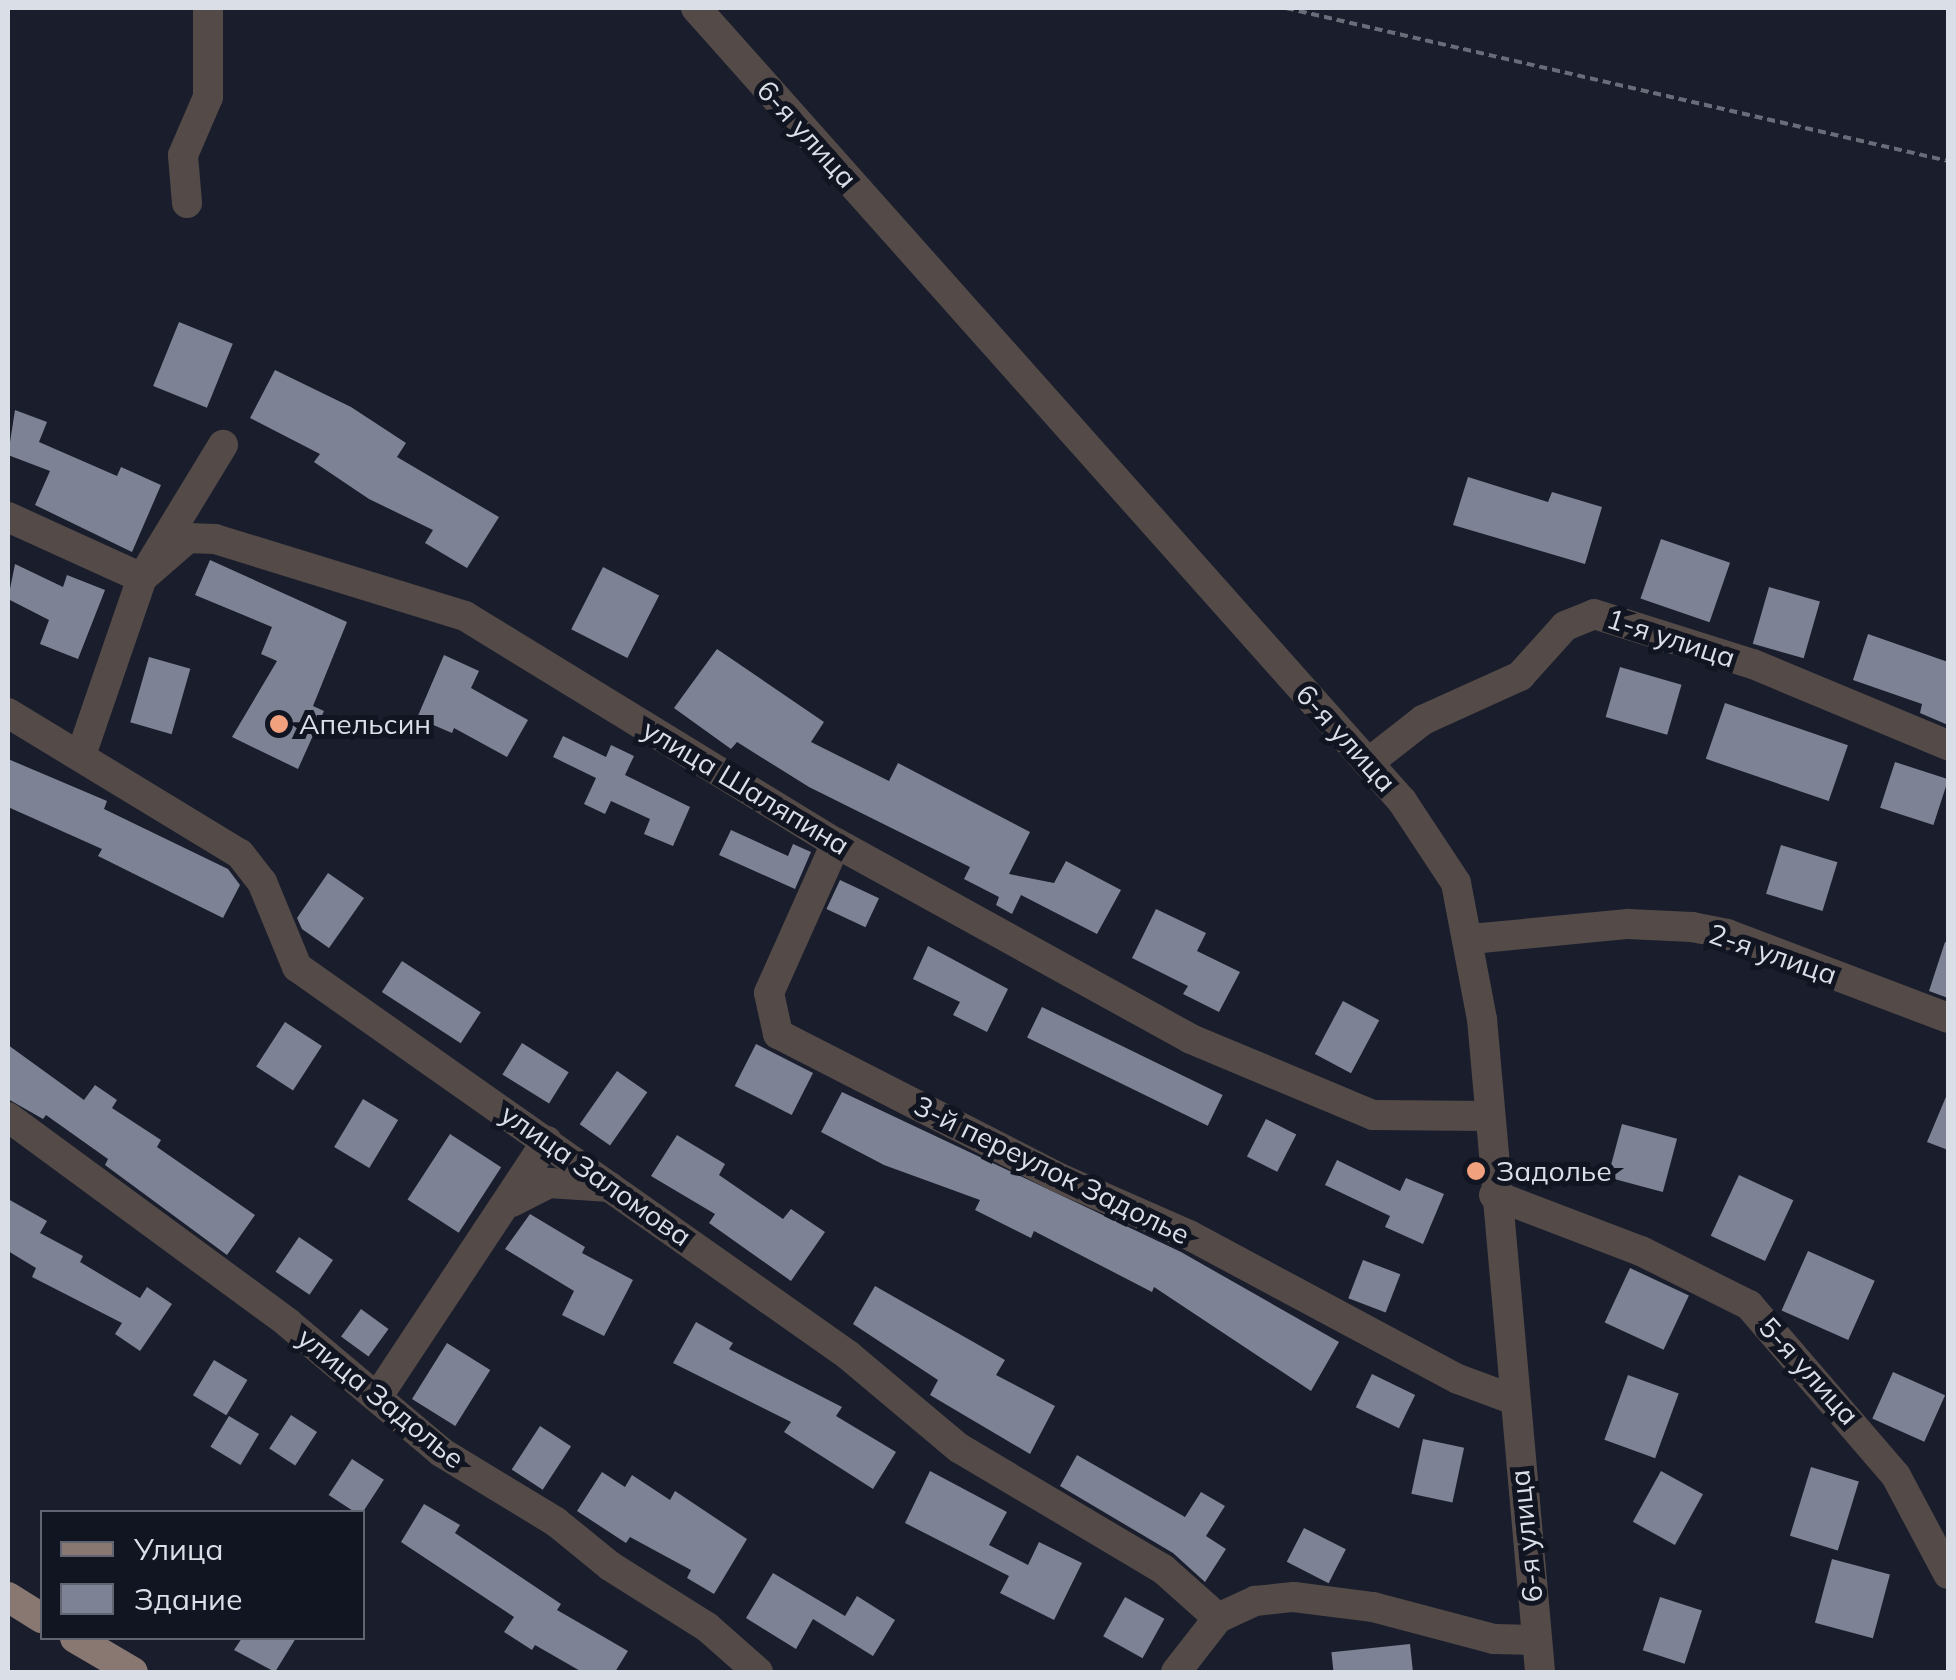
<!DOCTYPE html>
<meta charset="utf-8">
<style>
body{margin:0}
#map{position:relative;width:1956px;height:1680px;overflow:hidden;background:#1a1e2c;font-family:Mulish,sans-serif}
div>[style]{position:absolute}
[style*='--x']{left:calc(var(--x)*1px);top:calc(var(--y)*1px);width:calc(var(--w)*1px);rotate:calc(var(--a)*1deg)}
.building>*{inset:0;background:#7d8294;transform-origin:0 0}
.path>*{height:4px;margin-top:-2px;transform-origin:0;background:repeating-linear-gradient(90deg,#696d79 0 8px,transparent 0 13px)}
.minor>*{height:30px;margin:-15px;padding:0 15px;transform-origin:15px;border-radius:15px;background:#544b48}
.major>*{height:30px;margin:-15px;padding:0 15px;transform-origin:15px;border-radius:15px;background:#887871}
.dots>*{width:28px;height:28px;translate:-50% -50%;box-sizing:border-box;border:5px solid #111522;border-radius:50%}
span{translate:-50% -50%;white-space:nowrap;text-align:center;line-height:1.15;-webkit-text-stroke:10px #111522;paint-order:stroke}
.street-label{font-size:28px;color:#dadee7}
.poi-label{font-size:28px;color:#dadee7}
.left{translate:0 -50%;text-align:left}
.frame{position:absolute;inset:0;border:10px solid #dadee7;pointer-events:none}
.legend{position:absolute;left:40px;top:1510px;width:325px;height:130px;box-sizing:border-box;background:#111522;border:2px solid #616571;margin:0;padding:12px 18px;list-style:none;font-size:30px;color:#dadee7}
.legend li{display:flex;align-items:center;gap:20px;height:50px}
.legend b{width:50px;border:2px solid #616571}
</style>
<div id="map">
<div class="building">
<div style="left:179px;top:322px;width:58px;height:69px;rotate:22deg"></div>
<div style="clip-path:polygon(275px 370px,351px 407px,406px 443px,397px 457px,499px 517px,467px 568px,425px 543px,433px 530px,369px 499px,314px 462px,320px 454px,250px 418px)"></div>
<div style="clip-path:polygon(15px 410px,47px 422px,39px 442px,117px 476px,121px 467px,161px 485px,132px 552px,35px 505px,50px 471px,8px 455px)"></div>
<div style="clip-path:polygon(1468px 477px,1548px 502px,1552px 492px,1602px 507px,1585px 564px,1453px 525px)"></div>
<div style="left:1661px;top:539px;width:73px;height:63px;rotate:19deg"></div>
<div style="clip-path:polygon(210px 560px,347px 622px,313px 706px,324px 711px,298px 769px,232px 737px,277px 661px,261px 654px,272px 627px,195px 595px)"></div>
<div style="clip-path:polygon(15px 564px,63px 587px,67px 575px,105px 590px,78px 659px,40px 644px,49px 620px,8px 599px)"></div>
<div style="left:603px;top:567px;width:63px;height:70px;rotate:27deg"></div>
<div style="left:1769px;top:587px;width:53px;height:59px;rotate:16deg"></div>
<div style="clip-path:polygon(1868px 634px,1948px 662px,1948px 725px,1920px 713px,1922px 704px,1853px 680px)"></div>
<div style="clip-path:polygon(717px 649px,824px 722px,811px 742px,889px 781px,898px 763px,1030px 832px,1009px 874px,1054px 883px,1066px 861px,1121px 890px,1097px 934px,1021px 895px,1012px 914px,996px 905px,999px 897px,964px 879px,970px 867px,809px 787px,737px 742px,731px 749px,674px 708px)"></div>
<div style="clip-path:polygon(444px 655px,479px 671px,471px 688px,528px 720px,507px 757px,454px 728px,452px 733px,417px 718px)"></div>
<div style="left:149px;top:657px;width:43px;height:68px;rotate:16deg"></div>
<div style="left:1620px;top:667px;width:64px;height:52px;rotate:16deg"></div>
<div style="left:1725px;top:703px;width:130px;height:59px;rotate:19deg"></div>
<div style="clip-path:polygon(563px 736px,606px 757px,611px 745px,634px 756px,625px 775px,690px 807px,673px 846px,644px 834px,650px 819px,611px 801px,605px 814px,584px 804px,596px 778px,553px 757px)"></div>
<div style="clip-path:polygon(8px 759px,107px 801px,104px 809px,228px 869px,240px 885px,223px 918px,98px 856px,102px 849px,8px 807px)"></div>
<div style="left:1895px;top:762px;width:56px;height:48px;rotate:18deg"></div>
<div style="clip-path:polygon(731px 830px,788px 856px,793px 844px,811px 852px,795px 889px,719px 855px)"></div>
<div style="left:1781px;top:845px;width:59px;height:51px;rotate:17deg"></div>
<div style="clip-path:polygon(328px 873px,364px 898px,329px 948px,302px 929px,297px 918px)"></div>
<div style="left:840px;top:880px;width:43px;height:32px;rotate:25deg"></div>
<div style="clip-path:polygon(1156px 909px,1206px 933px,1197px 951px,1240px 972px,1219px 1012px,1183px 994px,1188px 986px,1132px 958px)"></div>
<div style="clip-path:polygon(1945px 942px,1948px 943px,1948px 998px,1929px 991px)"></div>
<div style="clip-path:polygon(928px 946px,1008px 989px,987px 1032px,953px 1015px,960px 1002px,913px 979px)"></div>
<div style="left:402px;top:961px;width:94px;height:37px;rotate:33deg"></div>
<div style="left:1343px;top:1001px;width:41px;height:60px;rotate:28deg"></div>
<div style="left:1042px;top:1007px;width:201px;height:34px;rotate:26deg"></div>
<div style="left:285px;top:1022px;width:44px;height:53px;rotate:33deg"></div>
<div style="left:522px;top:1043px;width:55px;height:37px;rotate:32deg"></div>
<div style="left:756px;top:1044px;width:64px;height:47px;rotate:27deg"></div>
<div style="clip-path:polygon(8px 1045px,84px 1100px,95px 1085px,117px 1100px,112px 1108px,161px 1140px,157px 1147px,255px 1215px,227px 1255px,105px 1165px,108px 1159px,46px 1115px,43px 1119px,8px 1099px)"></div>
<div style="left:617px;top:1071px;width:37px;height:65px;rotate:35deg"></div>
<div style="clip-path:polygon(842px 1092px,1181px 1252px,1339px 1342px,1311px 1391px,1154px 1287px,1152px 1292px,1034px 1231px,1031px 1238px,975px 1210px,980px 1200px,884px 1165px,821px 1132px)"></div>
<div style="clip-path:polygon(1948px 1092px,1948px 1150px,1927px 1142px)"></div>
<div style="left:363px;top:1099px;width:41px;height:56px;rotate:31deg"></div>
<div style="left:1266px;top:1119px;width:34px;height:42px;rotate:27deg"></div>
<div style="left:1622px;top:1124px;width:57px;height:55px;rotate:15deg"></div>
<div style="left:450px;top:1134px;width:61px;height:78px;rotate:33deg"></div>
<div style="clip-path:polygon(677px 1135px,725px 1164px,719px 1175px,783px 1219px,791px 1209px,825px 1232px,791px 1281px,709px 1223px,715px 1214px,651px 1176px)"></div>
<div style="clip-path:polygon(1337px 1160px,1400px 1191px,1406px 1178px,1444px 1194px,1423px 1244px,1385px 1227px,1390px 1216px,1325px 1185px)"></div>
<div style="left:1739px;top:1175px;width:60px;height:67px;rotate:25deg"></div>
<div style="clip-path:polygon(8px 1199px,47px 1221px,40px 1233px,83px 1256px,80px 1262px,140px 1298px,147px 1287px,172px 1304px,140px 1351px,115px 1334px,122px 1323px,32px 1277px,36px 1268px,8px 1251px)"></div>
<div style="clip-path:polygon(530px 1214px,585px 1247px,582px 1253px,633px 1280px,604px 1336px,562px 1315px,574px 1291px,505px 1249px)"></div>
<div style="left:299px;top:1237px;width:41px;height:42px;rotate:34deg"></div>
<div style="left:1808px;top:1251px;width:73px;height:65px;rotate:24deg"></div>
<div style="left:1363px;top:1260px;width:40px;height:41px;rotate:21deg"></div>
<div style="left:1630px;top:1268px;width:65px;height:60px;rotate:25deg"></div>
<div style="clip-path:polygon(875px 1286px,1005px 1360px,996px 1375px,1055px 1406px,1030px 1454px,930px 1395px,938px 1380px,853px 1324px)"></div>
<div style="left:361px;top:1309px;width:34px;height:34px;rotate:36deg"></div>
<div style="clip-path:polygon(696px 1322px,733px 1343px,729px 1349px,842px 1407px,836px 1416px,896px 1452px,873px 1489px,784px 1432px,791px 1422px,673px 1363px)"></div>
<div style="left:447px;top:1343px;width:51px;height:66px;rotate:32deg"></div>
<div style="left:214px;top:1360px;width:39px;height:41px;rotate:31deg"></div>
<div style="left:1893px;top:1372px;width:57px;height:51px;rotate:24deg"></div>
<div style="left:1372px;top:1374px;width:48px;height:37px;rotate:26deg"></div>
<div style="left:1628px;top:1375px;width:54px;height:69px;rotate:20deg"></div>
<div style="left:291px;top:1415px;width:31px;height:40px;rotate:33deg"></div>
<div style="left:229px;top:1416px;width:35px;height:36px;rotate:31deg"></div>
<div style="left:540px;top:1426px;width:37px;height:52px;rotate:33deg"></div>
<div style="left:1423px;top:1439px;width:42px;height:56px;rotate:12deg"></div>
<div style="clip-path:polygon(1077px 1455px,1185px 1517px,1201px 1492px,1225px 1506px,1206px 1536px,1226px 1549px,1205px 1582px,1173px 1553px,1060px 1486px)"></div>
<div style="left:352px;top:1459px;width:38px;height:43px;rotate:33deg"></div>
<div style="left:1811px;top:1467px;width:50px;height:72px;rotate:17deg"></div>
<div style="clip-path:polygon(930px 1471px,1007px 1512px,989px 1545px,1028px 1565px,1039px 1542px,1082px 1563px,1054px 1620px,1000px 1593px,1009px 1576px,905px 1523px)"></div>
<div style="left:1661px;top:1471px;width:48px;height:58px;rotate:29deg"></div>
<div style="clip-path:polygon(602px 1472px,625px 1487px,632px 1475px,670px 1500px,675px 1491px,747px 1539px,714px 1594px,687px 1578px,691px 1570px,630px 1537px,626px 1543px,577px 1511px)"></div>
<div style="clip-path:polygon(424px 1504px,460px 1525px,455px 1533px,561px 1604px,557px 1610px,628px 1651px,615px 1672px,582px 1672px,535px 1645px,532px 1650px,504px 1632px,514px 1617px,401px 1542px)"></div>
<div style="left:1304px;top:1528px;width:47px;height:38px;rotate:27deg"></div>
<div style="left:1832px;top:1559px;width:60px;height:66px;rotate:15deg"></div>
<div style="clip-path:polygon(773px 1573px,845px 1616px,857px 1596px,895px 1620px,873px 1656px,813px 1619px,796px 1649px,746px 1618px)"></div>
<div style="left:1125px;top:1597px;width:45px;height:45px;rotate:29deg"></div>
<div style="left:1660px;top:1597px;width:44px;height:56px;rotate:18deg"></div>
<div style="clip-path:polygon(242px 1638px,296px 1638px,275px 1672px,234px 1650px)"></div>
<div style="left:1410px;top:1644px;width:28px;height:79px;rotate:84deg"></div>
</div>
<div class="path">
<div style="--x:1286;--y:8;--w:679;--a:13.01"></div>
</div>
<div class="minor">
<div style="--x:696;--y:8;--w:1062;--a:48.32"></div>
<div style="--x:1402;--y:801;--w:98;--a:56.6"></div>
<div style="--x:1456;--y:883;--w:138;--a:79.2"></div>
<div style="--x:1482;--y:1019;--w:656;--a:84.92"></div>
<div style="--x:187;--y:203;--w:48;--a:-94.8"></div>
<div style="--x:183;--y:155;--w:63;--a:-66.7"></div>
<div style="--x:208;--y:97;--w:89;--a:-90"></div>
<div style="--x:8;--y:517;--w:147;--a:24.5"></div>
<div style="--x:142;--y:578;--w:61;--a:-41"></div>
<div style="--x:188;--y:538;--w:27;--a:2"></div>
<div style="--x:215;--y:539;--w:262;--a:17.1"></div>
<div style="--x:465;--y:616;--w:435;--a:31.5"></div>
<div style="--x:836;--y:843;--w:406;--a:28.9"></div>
<div style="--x:1191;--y:1039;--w:197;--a:22.7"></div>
<div style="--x:1373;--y:1115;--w:116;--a:0.5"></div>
<div style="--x:8;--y:713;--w:271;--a:31.3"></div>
<div style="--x:240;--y:854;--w:36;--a:52"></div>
<div style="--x:262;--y:882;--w:92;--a:67.6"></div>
<div style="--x:297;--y:967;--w:674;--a:35.15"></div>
<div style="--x:848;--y:1355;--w:145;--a:40"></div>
<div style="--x:959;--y:1448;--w:237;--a:30.7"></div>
<div style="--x:1163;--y:1569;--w:74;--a:41.7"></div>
<div style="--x:81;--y:755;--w:187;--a:-71"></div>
<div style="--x:142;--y:578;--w:156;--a:-58.7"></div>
<div style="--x:1368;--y:763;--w:70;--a:-38"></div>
<div style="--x:1423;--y:720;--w:107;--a:-24.4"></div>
<div style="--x:1520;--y:676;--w:67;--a:-48"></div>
<div style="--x:1565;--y:626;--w:31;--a:-22"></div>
<div style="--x:1594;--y:614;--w:167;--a:17.5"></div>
<div style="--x:1753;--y:664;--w:211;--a:22.6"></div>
<div style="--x:836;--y:843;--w:164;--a:114.1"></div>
<div style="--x:769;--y:993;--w:42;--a:77.6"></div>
<div style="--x:778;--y:1034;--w:314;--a:27.1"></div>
<div style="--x:1057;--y:1177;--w:144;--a:23.7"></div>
<div style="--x:1189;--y:1235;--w:305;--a:28.2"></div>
<div style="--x:1458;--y:1379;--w:58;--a:20.3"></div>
<div style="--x:1471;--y:939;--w:158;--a:-5.5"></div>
<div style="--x:1628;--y:924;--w:64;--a:2.7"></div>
<div style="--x:1692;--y:927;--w:36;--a:11"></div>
<div style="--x:1727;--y:934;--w:236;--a:20.8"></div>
<div style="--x:8;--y:1117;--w:348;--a:36.3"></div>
<div style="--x:288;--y:1323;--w:200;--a:40.1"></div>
<div style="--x:441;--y:1452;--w:135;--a:31.3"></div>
<div style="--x:556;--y:1522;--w:70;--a:39.2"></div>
<div style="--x:610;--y:1566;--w:115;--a:32.2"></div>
<div style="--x:707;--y:1627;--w:68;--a:41.4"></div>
<div style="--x:1494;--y:1195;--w:157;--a:20.9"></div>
<div style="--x:1641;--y:1251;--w:121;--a:26.6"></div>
<div style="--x:1749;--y:1305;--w:225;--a:49.3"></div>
<div style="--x:1896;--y:1476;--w:111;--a:62"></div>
<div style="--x:512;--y:1202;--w:42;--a:-27.2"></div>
<div style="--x:549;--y:1183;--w:61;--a:3.8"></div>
<div style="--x:378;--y:1396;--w:306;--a:-56.5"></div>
<div style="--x:1176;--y:1672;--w:68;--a:-52.1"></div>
<div style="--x:1218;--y:1618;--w:41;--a:-24.7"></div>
<div style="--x:1255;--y:1601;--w:39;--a:-6"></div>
<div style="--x:1294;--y:1597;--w:80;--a:7.2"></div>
<div style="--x:1373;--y:1607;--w:125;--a:14.8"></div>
<div style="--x:1494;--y:1639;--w:43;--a:1.3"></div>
</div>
<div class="major">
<div style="--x:8;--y:1597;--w:40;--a:32"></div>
<div style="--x:75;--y:1638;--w:67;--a:30.4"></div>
</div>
<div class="dots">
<div style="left:279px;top:724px;background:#f1a17d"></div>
<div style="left:1476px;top:1171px;background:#f1a17d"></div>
</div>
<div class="street-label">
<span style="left:807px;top:134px;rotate:48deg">6-я улица</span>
<span style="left:1671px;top:638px;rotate:18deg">1-я улица</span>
<span style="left:1346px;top:738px;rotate:48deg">6-я улица</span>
<span style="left:746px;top:787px;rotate:31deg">улица Шаляпина</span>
<span style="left:1773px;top:954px;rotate:19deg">2-я улица</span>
<span style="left:1052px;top:1170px;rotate:26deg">3-й переулок Задолье</span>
<span style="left:596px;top:1175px;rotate:35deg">улица Заломова</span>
<span style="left:1809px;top:1371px;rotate:48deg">5-я улица</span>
<span style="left:381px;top:1398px;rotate:39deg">улица Задолье</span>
<span style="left:1526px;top:1536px;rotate:-96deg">6-я улица</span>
</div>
<div class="poi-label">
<span class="left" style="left:299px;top:724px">Апельсин</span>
<span class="left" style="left:1496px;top:1171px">Задолье</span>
</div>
<div class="frame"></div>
<ul class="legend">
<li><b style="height:12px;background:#887871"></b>Улица</li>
<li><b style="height:28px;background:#7d8294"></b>Здание</li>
</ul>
</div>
